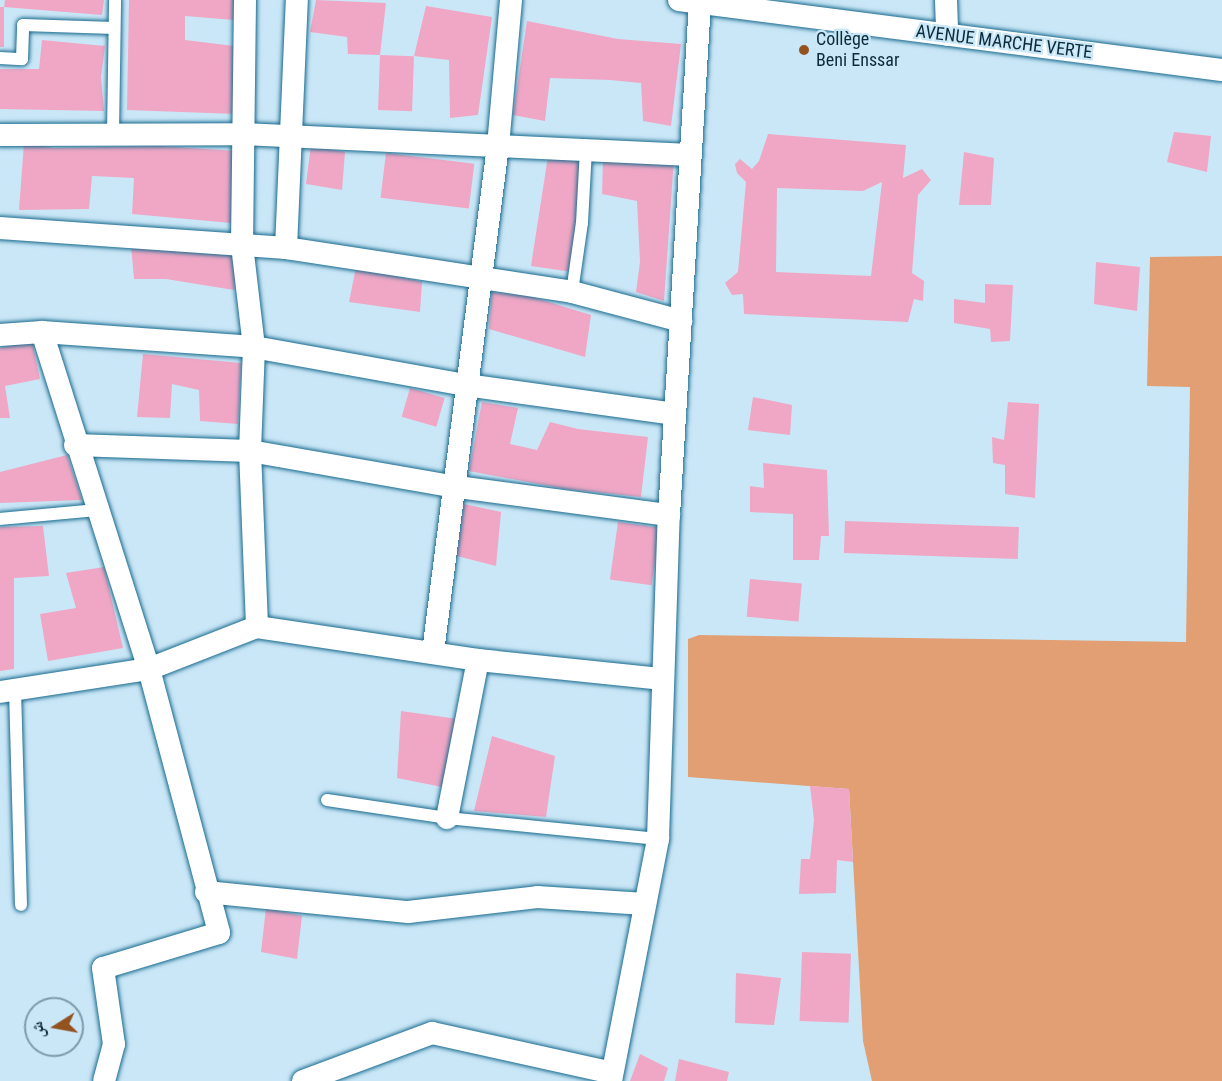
<!DOCTYPE html>
<meta charset="utf-8">
<style>
body{margin:0}
#map{position:relative;width:1222px;height:1081px;overflow:hidden;background:#cae7f7;font-family:"Roboto Condensed","Noto Naskh Arabic",sans-serif}
div>[style]{position:absolute}
[style*='--x']{left:calc(var(--x)*1px);top:calc(var(--y)*1px);width:calc(var(--w)*1px);rotate:calc(var(--a)*1deg)}
.green>*{inset:0;background:#e29f73}
.building>*{inset:0;background:#f0a7c5;transform-origin:0 0}
.roads{filter:drop-shadow(0 0 2px #186a8e) drop-shadow(0 0 2px #186a8e)}
.service>*{height:12px;margin:-6px;padding:0 6px;transform-origin:6px;border-radius:6px;background:#fff}
.minor>*{height:22px;margin:-11px;padding:0 11px;transform-origin:11px;border-radius:11px;background:#fff}
.dots>*{width:16px;height:16px;translate:-50% -50%;box-sizing:border-box;border:3px solid #cae7f7;border-radius:50%}
span{translate:-50% -50%;white-space:nowrap;text-align:center;line-height:1.15;-webkit-text-stroke:4.5px #cae7f7;paint-order:stroke}
.poi-label{font-size:18px;color:#0a2b3a}
.left{translate:0 -50%;text-align:left}
.street-label{font-size:18px;color:#0a2b3a}
.north{position:absolute;left:24px;top:997px;width:60px;height:60px;box-sizing:border-box;background:#cae7f7;border:2px solid #7d9cab;border-radius:50%;rotate:259deg;font-size:16px;font-weight:700;line-height:24px;text-align:center;color:#0a2b3a}
.north::after{content:'';display:block;margin:auto;width:21px;height:27px;background:#945221;clip-path:polygon(50% 0,100% 100%,50% 72%,0 100%)}
</style>
<div id="map">
<div class="green">
<div style="clip-path:polygon(1222px 256px,1222px 1081px,872px 1081px,863px 1041px,849px 789px,688px 777px,688px 639px,699px 635px,1186px 642px,1190px 387px,1147px 386px,1150px 257px)"></div>
</div>
<div class="building">
<div style="clip-path:polygon(5px 0,104px 0,102px 15px,4px 7px)"></div>
<div style="clip-path:polygon(129px 0,236px 0,234px 20px,185px 16px,185px 40px,234px 46px,235px 114px,127px 110px)"></div>
<div style="clip-path:polygon(316px 0,386px 3px,380px 55px,348px 54px,347px 37px,310px 32px)"></div>
<div style="clip-path:polygon(426px 6px,492px 17px,478px 115px,450px 118px,449px 60px,414px 56px)"></div>
<div style="left:0;top:7px;width:4px;height:40px"></div>
<div style="clip-path:polygon(527px 21px,618px 39px,681px 44px,671px 126px,643px 121px,641px 83px,610px 80px,550px 78px,545px 121px,513px 115px)"></div>
<div style="clip-path:polygon(42px 40px,105px 46px,101px 77px,104px 111px,0 109px,0 69px,39px 69px)"></div>
<div style="left:380px;top:55px;width:34px;height:55px;rotate:2deg"></div>
<div style="clip-path:polygon(1174px 132px,1211px 136px,1207px 172px,1167px 162px)"></div>
<div style="clip-path:polygon(evenodd,768px 134px,906px 145px,903px 178px,922px 169px,931px 180px,918px 195px,912px 273px,924px 281px,923px 301px,914px 299px,908px 322px,744px 314px,743px 294px,732px 295px,725px 283px,738px 272px,746px 182px,737px 173px,735px 164px,740px 159px,752px 169px,759px 161px,768px 134px,882px 182px,871px 276px,776px 272px,777px 188px,863px 191px,882px 182px)"></div>
<div style="clip-path:polygon(24px 143px,54px 148px,159px 146px,237px 151px,231px 223px,132px 214px,134px 178px,92px 176px,89px 209px,19px 210px)"></div>
<div style="clip-path:polygon(311px 145px,345px 152px,342px 190px,306px 184px)"></div>
<div style="clip-path:polygon(964px 152px,994px 158px,991px 205px,959px 205px)"></div>
<div style="left:386px;top:153px;width:89px;height:45px;rotate:7deg"></div>
<div style="clip-path:polygon(548px 156px,580px 160px,572px 272px,531px 266px)"></div>
<div style="clip-path:polygon(603px 158px,674px 158px,664px 301px,636px 292px,640px 262px,637px 201px,602px 194px)"></div>
<div style="clip-path:polygon(131px 245px,237px 256px,234px 290px,166px 279px,134px 279px)"></div>
<div style="clip-path:polygon(1096px 262px,1140px 267px,1137px 311px,1094px 304px)"></div>
<div style="clip-path:polygon(356px 267px,422px 282px,420px 312px,349px 302px)"></div>
<div style="clip-path:polygon(985px 284px,1013px 285px,1010px 341px,991px 342px,990px 329px,954px 323px,954px 299px,985px 303px)"></div>
<div style="clip-path:polygon(492px 292px,529px 296px,591px 315px,585px 357px,489px 329px)"></div>
<div style="clip-path:polygon(32px 341px,40px 379px,5px 386px,10px 418px,0 418px,0 348px)"></div>
<div style="clip-path:polygon(143px 354px,241px 363px,238px 424px,200px 421px,199px 390px,172px 384px,170px 418px,137px 417px)"></div>
<div style="left:410px;top:388px;width:36px;height:30px;rotate:16deg"></div>
<div style="clip-path:polygon(753px 397px,792px 405px,790px 435px,748px 430px)"></div>
<div style="clip-path:polygon(482px 402px,518px 408px,510px 444px,537px 450px,550px 422px,578px 429px,648px 437px,641px 497px,565px 489px,469px 471px)"></div>
<div style="clip-path:polygon(1008px 402px,1039px 404px,1035px 498px,1005px 494px,1005px 465px,993px 463px,992px 437px,1004px 440px)"></div>
<div style="clip-path:polygon(67px 455px,82px 500px,0 503px,0 472px)"></div>
<div style="clip-path:polygon(763px 463px,827px 470px,829px 536px,821px 536px,819px 560px,793px 560px,793px 514px,750px 512px,750px 486px,764px 488px)"></div>
<div style="clip-path:polygon(464px 504px,501px 512px,496px 566px,457px 556px)"></div>
<div style="left:845px;top:521px;width:174px;height:32px;rotate:2deg"></div>
<div style="left:618px;top:522px;width:42px;height:58px;rotate:8deg"></div>
<div style="clip-path:polygon(43px 526px,49px 576px,14px 578px,14px 669px,0 671px,0 527px)"></div>
<div style="clip-path:polygon(104px 567px,123px 648px,48px 661px,40px 614px,76px 608px,66px 573px)"></div>
<div style="left:750px;top:579px;width:52px;height:38px;rotate:5deg"></div>
<div style="clip-path:polygon(401px 711px,458px 719px,447px 788px,397px 778px)"></div>
<div style="clip-path:polygon(492px 736px,555px 756px,546px 817px,474px 811px)"></div>
<div style="clip-path:polygon(810px 786px,849px 789px,853px 862px,837px 860px,836px 893px,799px 894px,801px 859px,810px 859px,814px 820px)"></div>
<div style="clip-path:polygon(266px 908px,302px 916px,297px 959px,261px 952px)"></div>
<div style="left:802px;top:952px;width:49px;height:69px;rotate:2deg"></div>
<div style="clip-path:polygon(736px 973px,781px 978px,774px 1025px,735px 1023px)"></div>
<div style="clip-path:polygon(640px 1054px,668px 1068px,664px 1081px,630px 1081px)"></div>
<div style="clip-path:polygon(679px 1059px,729px 1072px,727px 1081px,675px 1081px)"></div>
</div>
<div class="roads">
<div class="service">
<div style="--x:0;--y:58;--w:22;--a:3"></div>
<div style="--x:22;--y:59;--w:34;--a:-88"></div>
<div style="--x:23;--y:25;--w:91;--a:1.9"></div>
<div style="--x:113;--y:133;--w:133;--a:-89.1"></div>
<div style="--x:572;--y:292;--w:70;--a:-81.8"></div>
<div style="--x:582;--y:223;--w:73;--a:-86.9"></div>
<div style="--x:0;--y:519;--w:97;--a:-5.3"></div>
<div style="--x:15;--y:690;--w:215;--a:88.4"></div>
<div style="--x:327;--y:800;--w:121;--a:8.5"></div>
<div style="--x:447;--y:818;--w:212;--a:5.7"></div>
</div>
<div class="minor">
<div style="--x:245;--y:0;--w:245;--a:90.7"></div>
<div style="--x:242;--y:245;--w:103;--a:83.3"></div>
<div style="--x:254;--y:347;--w:104;--a:92.2"></div>
<div style="--x:250;--y:451;--w:176;--a:87.7"></div>
<div style="--x:679;--y:0;--w:547;--a:7.35"></div>
<div style="--x:946;--y:0;--w:35;--a:88"></div>
<div style="--x:0;--y:135;--w:243;--a:-0.2"></div>
<div style="--x:243;--y:134;--w:448;--a:2.7"></div>
<div style="--x:0;--y:228;--w:287;--a:4"></div>
<div style="--x:286;--y:248;--w:289;--a:8.7"></div>
<div style="--x:572;--y:292;--w:113;--a:14.9"></div>
<div style="--x:286;--y:248;--w:248;--a:-87.5"></div>
<div style="--x:42;--y:332;--w:354;--a:72.4"></div>
<div style="--x:149;--y:669;--w:273;--a:75.1"></div>
<div style="--x:219;--y:933;--w:121;--a:163.2"></div>
<div style="--x:103;--y:968;--w:77;--a:81.8"></div>
<div style="--x:114;--y:1044;--w:38;--a:105"></div>
<div style="--x:0;--y:335;--w:42;--a:-4.1"></div>
<div style="--x:42;--y:332;--w:213;--a:4"></div>
<div style="--x:254;--y:347;--w:215;--a:10.2"></div>
<div style="--x:466;--y:385;--w:211;--a:7.9"></div>
<div style="--x:75;--y:445;--w:175;--a:2"></div>
<div style="--x:250;--y:451;--w:204;--a:9.9"></div>
<div style="--x:451;--y:486;--w:220;--a:7.6"></div>
<div style="--x:433;--y:652;--w:510;--a:-82.68"></div>
<div style="--x:498;--y:146;--w:147;--a:-84.9"></div>
<div style="--x:0;--y:692;--w:151;--a:-8.8"></div>
<div style="--x:149;--y:669;--w:116;--a:-21.3"></div>
<div style="--x:257;--y:627;--w:223;--a:8.5"></div>
<div style="--x:478;--y:660;--w:186;--a:5.9"></div>
<div style="--x:447;--y:818;--w:161;--a:-78.9"></div>
<div style="--x:206;--y:892;--w:203;--a:5.7"></div>
<div style="--x:408;--y:912;--w:130;--a:-6.6"></div>
<div style="--x:537;--y:897;--w:108;--a:3.7"></div>
<div style="--x:303;--y:1081;--w:138;--a:-20.4"></div>
<div style="--x:432;--y:1033;--w:184;--a:12.5"></div>
<div style="--x:611;--y:1081;--w:247;--a:-79"></div>
<div style="--x:658;--y:839;--w:324;--a:-88.1"></div>
<div style="--x:669;--y:515;--w:513;--a:-86.54"></div>
</div>
</div>
<div class="dots">
<div style="left:804px;top:50px;background:#945221"></div>
</div>
<div class="poi-label">
<span class="left" style="left:816px;top:50px">Collège<br>Beni Enssar</span>
</div>
<div class="street-label">
<span style="left:1004px;top:42px;rotate:7deg">AVENUE MARCHE VERTE</span>
</div>
<div class="north">ش</div>
</div>
